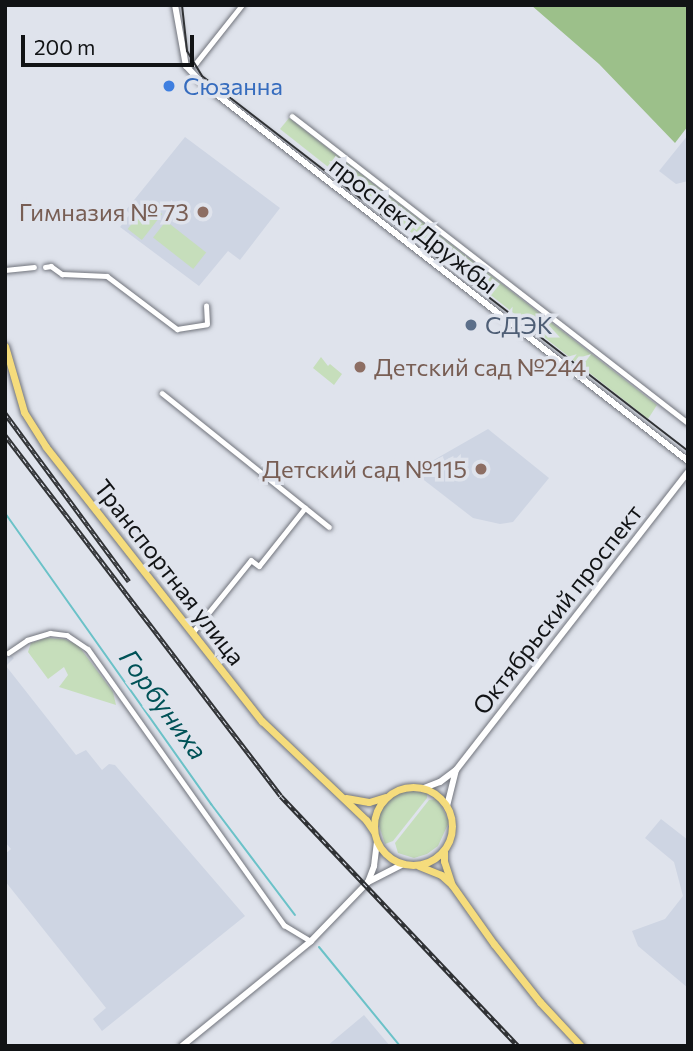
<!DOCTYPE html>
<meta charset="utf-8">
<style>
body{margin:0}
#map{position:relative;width:693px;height:1051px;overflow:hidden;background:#dfe3ec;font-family:Commissioner,sans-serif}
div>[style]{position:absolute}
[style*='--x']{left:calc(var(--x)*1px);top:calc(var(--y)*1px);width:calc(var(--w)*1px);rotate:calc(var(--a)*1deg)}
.built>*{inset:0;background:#ced5e3}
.green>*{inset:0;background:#c6debb;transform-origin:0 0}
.forest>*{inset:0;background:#9cc08a}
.stream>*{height:2px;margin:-1px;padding:0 1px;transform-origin:1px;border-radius:1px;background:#6bc2c8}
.roads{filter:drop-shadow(0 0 2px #71747c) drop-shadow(0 0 2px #71747c)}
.street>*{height:4.5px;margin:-2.25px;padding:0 2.25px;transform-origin:2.25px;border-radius:2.25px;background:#fff}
.secondary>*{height:6px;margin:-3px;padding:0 3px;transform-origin:3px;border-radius:3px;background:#fff}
.primary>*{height:7px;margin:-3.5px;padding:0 3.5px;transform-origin:3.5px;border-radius:3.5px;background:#f5dc7c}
.primary>.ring{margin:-3.5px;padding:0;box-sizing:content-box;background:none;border:7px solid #f5dc7c;border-radius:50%}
.tram>*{height:2px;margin:-1px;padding:0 1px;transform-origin:1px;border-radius:1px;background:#303235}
.rail>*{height:4.5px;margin-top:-2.25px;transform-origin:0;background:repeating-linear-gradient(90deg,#dfe3ec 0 5px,#303235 0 10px);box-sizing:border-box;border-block:2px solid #303235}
.dots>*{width:19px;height:19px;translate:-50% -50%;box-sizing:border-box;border:4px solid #dfe3ec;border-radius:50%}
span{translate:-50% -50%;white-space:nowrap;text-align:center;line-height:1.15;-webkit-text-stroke:7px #dfe3ec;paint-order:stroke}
.shop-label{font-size:24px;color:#366cbe}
.left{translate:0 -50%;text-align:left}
.education-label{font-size:24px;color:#785e54}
.right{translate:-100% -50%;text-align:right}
.street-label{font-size:24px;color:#111315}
.service-label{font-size:24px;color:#4e5e75}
.water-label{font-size:26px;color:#005257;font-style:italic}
.frame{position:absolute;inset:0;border:7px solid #111315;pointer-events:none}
.scale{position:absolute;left:21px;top:35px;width:173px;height:32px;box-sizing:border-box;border:4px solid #111315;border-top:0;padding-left:9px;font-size:21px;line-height:24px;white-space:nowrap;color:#111315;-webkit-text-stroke:5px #dfe3ec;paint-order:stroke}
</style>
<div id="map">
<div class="built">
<div style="clip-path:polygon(688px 135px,688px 181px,676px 184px,659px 171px)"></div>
<div style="clip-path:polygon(185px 137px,280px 208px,240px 260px,228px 251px,199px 286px,120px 227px,130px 214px,126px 210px)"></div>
<div style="clip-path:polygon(488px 429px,549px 478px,513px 522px,500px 524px,473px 518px,420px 477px,432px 461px)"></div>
<div style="clip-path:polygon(5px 649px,14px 658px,6px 666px,76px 755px,86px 750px,102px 770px,109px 764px,115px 765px,245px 916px,102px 1031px,93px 1019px,106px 1008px,5px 881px,5px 854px,11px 849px,5px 842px)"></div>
<div style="clip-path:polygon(661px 819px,688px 840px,688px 988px,638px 946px,632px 931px,665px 919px,683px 896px,674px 862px,645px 838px)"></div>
<div style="clip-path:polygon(364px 1015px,390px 1046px,327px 1046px)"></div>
</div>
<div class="green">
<div style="clip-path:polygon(289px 118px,657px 405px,648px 419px,280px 129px)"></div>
<div style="left:148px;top:203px;width:18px;height:33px;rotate:38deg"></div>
<div style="left:166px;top:221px;width:51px;height:21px;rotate:38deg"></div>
<div style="clip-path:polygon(321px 357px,328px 366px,330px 364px,342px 374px,334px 385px,313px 368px)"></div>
<div style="clip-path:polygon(46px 638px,64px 639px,78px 645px,113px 692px,116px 705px,59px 687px,68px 675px,64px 667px,48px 679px,28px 652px,31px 643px)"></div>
<div style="clip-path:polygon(405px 790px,427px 793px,427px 798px,393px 841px,385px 844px,377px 819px,383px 805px,393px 795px)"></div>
<div style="clip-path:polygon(438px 799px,449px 822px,438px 846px,427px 854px,414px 858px,398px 853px,395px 843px,429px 800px)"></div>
</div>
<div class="forest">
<div style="clip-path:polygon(531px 5px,688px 5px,688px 126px,675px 143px,599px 64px)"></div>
</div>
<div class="stream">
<div style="--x:5;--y:513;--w:357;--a:54.7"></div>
<div style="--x:211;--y:804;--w:139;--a:52.9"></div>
<div style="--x:319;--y:947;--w:128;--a:50.7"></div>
</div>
<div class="roads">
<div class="street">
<div style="--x:186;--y:66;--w:10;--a:-17"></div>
<div style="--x:196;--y:63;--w:74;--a:-51.6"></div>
<div style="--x:292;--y:116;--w:501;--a:37.78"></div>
<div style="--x:45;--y:267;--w:6;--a:-9"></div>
<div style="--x:51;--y:266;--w:14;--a:36"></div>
<div style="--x:62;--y:274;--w:45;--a:2.5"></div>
<div style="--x:107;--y:276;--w:88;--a:37.1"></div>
<div style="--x:177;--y:329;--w:30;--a:-9"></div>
<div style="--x:207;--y:324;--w:18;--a:-93"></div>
<div style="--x:5;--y:270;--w:29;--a:-6"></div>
<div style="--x:162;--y:393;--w:214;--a:38.7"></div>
<div style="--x:193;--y:632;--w:92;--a:-51.1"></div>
<div style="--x:251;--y:560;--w:10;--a:37"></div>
<div style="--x:259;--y:566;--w:74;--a:-51.6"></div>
<div style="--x:8;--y:653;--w:23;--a:-34"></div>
<div style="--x:27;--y:640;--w:24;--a:-17"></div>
<div style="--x:50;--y:633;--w:17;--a:7"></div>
<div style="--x:67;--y:635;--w:25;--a:34"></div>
<div style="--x:88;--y:649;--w:339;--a:54.6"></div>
<div style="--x:284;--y:925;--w:31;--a:31"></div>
</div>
<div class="secondary">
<div style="--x:175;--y:5;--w:62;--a:79.8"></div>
<div style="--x:186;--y:66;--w:23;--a:47"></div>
<div style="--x:202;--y:83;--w:616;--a:37.87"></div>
<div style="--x:424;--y:788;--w:17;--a:-21"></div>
<div style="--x:440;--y:782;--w:20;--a:-37"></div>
<div style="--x:456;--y:770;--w:378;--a:-52.1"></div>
<div style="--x:447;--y:806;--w:36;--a:-76"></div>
<div style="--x:368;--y:882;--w:17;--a:-69"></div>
<div style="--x:374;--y:866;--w:23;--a:-83"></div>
<div style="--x:182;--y:1046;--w:166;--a:-39.1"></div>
<div style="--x:311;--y:941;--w:82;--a:-46"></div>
<div style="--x:368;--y:882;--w:39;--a:-27"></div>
</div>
<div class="primary">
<div style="--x:5;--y:346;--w:69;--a:73.9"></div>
<div style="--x:24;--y:412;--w:41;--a:57.8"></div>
<div style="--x:46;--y:447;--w:349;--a:51.8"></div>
<div style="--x:262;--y:721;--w:144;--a:43.6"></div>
<div style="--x:366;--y:820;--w:14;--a:56"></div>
<div class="ring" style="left:374px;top:787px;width:71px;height:71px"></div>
<div style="--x:346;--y:798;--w:23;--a:10"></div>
<div style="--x:369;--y:802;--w:17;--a:-17"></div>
<div style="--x:444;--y:851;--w:10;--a:90"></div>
<div style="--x:444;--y:861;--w:25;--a:72"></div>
<div style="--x:452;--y:885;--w:72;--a:54.6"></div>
<div style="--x:494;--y:944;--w:74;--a:51.6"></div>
<div style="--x:540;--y:1002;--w:60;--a:47"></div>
<div style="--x:419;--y:866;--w:24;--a:22"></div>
<div style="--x:441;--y:875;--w:13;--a:42"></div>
</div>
</div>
<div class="tram">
<div style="--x:182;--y:5;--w:46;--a:83.8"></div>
<div style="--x:187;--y:51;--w:29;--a:59"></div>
<div style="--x:202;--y:76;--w:614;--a:37.65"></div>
</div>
<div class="rail">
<div style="--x:5;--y:413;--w:209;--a:53.6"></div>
<div style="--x:5;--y:435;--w:454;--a:52.6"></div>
<div style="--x:281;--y:796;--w:344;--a:46.5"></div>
</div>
<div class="dots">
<div style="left:169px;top:86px;background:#3f7fe0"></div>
<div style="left:203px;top:212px;background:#8d6e63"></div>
<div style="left:471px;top:325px;background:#5c6f8a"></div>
<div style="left:360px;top:367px;background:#8d6e63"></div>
<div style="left:481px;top:469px;background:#8d6e63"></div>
</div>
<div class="shop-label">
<span class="left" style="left:183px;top:86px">Сюзанна</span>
</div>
<div class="education-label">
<span class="right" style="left:189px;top:212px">Гимназия № 73</span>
<span class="left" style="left:374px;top:367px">Детский сад №244</span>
<span class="right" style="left:467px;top:469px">Детский сад №115</span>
</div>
<div class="street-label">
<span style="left:414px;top:225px;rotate:38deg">проспект Дружбы</span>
<span style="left:170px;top:572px;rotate:52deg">Транспортная улица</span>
<span style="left:557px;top:609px;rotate:-52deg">Октябрьский проспект</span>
</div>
<div class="service-label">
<span class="left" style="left:485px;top:325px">СДЭК</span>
</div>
<div class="water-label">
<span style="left:164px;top:704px;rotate:54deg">Горбуниха</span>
</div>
<div class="frame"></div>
<div class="scale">200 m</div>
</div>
